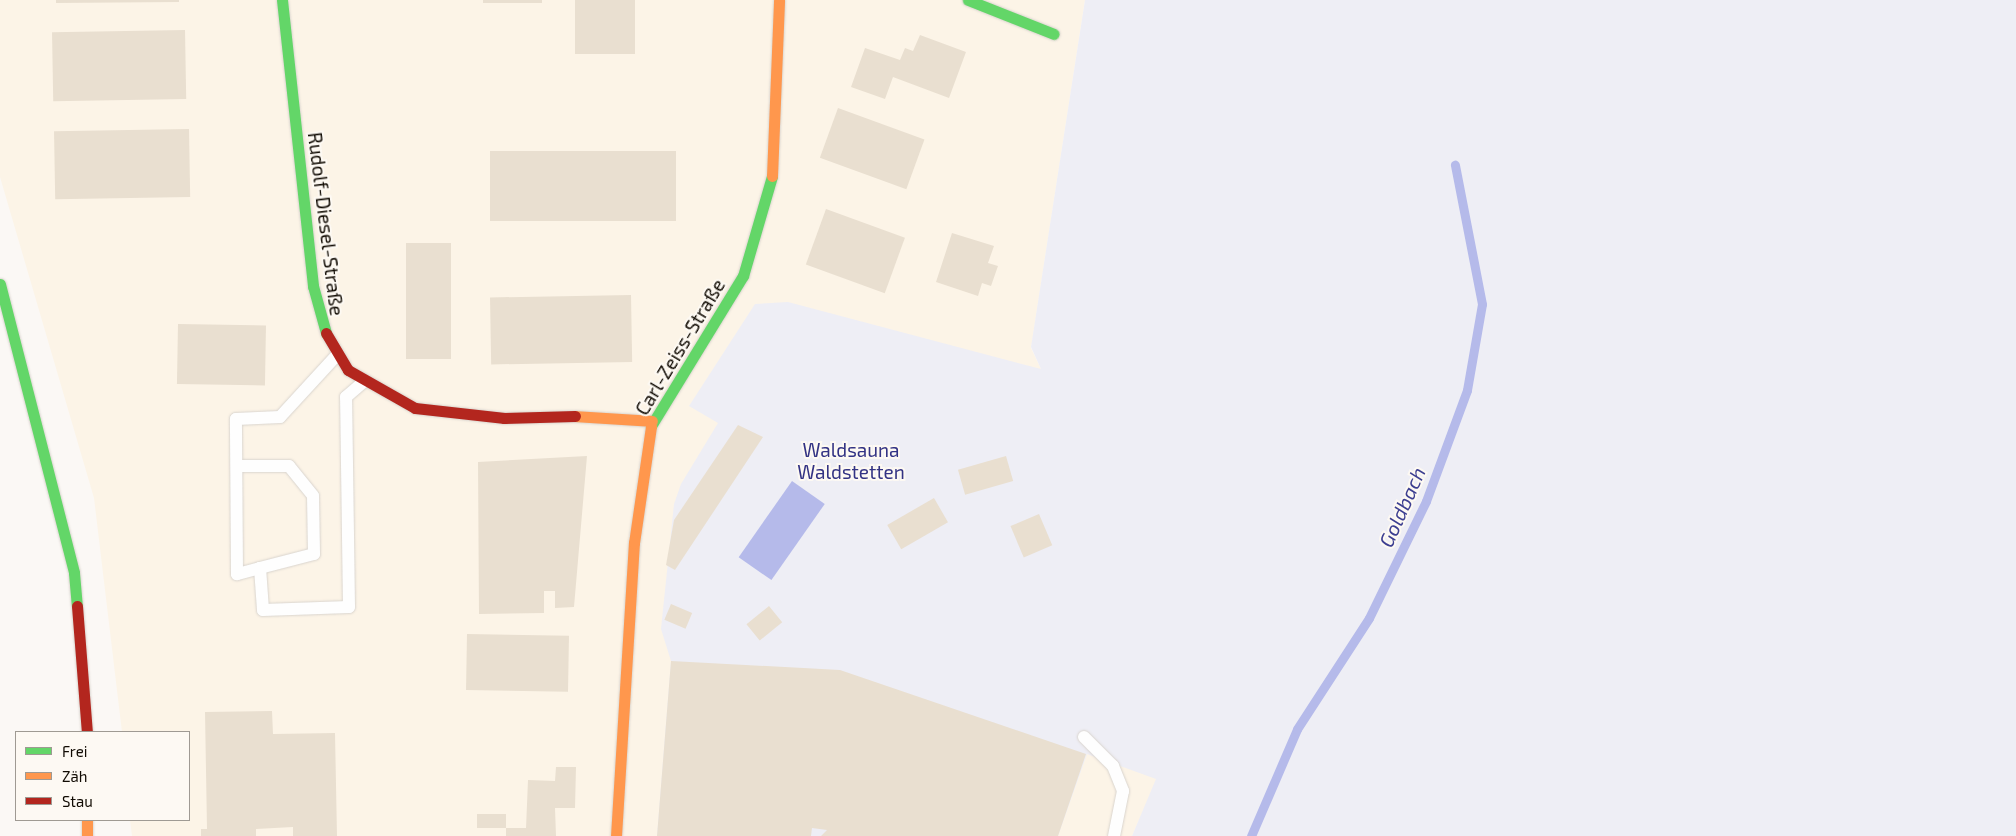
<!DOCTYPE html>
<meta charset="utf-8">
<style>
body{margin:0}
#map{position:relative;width:2016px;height:836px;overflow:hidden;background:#fbf8f5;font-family:"Exo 2",sans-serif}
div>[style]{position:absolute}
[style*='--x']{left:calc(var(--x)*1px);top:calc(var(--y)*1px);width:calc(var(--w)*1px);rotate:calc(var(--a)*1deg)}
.built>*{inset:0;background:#fcf4e7}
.green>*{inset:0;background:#eeeef5}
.water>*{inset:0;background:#b5baea;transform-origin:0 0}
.stream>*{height:9px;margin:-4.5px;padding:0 4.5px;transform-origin:4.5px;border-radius:4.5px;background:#b5baea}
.building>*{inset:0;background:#e9dfd0;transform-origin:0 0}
.roads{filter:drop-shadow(0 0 1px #d9d4ce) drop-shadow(0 0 1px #d9d4ce)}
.lane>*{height:12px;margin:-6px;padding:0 6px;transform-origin:6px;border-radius:6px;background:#fefefe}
.fast>*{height:11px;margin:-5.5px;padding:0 5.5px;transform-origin:5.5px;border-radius:5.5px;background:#63d668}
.slow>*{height:11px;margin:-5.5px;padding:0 5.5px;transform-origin:5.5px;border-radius:5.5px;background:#ff974d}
.jam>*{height:11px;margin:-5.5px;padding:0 5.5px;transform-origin:5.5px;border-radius:5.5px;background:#b3261e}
span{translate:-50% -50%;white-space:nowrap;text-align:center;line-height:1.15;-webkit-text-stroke:4px #fdf9f3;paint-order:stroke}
.street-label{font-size:19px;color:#110b03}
.park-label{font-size:19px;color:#333384}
.water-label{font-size:20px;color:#3d3f91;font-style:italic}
.legend{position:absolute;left:15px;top:731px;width:175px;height:90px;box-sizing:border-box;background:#fdf9f3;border:1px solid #9f9a93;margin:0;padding:6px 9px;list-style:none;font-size:15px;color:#110b03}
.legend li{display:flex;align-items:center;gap:10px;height:25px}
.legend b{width:25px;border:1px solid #9f9a93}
</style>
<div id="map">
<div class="built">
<div style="clip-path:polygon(0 0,1085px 0,1031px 348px,1041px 369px,1137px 771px,1157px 779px,1132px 836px,132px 836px,130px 820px,189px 820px,189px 732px,122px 732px,94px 498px,0 177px)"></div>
</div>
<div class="green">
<div style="clip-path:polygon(1085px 0,2016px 0,2016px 836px,1132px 836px,1156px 779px,1087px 754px,1058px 836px,657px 836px,671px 661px,661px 629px,674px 504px,681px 484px,718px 423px,689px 406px,755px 304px,788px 302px,1041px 369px,1031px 347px)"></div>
</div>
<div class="water">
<div style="left:792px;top:481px;width:40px;height:93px;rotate:35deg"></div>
</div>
<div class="stream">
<div style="--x:1251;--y:836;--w:116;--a:-66.7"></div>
<div style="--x:1297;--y:729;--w:132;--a:-57"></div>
<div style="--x:1369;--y:618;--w:130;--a:-64"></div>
<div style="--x:1426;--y:501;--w:118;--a:-69.7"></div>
<div style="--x:1467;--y:390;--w:87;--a:-80.1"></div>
<div style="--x:1482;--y:304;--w:142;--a:-101"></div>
</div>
<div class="building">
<div style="clip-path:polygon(56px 0,179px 0,179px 2px,56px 3px)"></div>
<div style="left:483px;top:0;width:59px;height:3px"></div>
<div style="left:575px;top:0;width:60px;height:54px"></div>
<div style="left:185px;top:30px;width:69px;height:133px;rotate:89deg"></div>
<div style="clip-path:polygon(920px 35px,966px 52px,949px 98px,893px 77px,885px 99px,851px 87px,865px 48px,900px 60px,905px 48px,913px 51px)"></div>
<div style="left:838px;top:108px;width:92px;height:53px;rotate:20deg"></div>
<div style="left:189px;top:129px;width:68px;height:135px;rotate:89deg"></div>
<div style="left:676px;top:151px;width:70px;height:186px;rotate:90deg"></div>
<div style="left:826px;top:209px;width:84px;height:59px;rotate:20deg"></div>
<div style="clip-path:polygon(952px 233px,994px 246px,988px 263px,998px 266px,991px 286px,982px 283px,978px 296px,936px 282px)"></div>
<div style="left:406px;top:243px;width:45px;height:116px"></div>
<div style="left:631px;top:295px;width:67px;height:141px;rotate:89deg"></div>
<div style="left:178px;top:324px;width:88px;height:60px;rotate:1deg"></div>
<div style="clip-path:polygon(738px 425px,763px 437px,675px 570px,666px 565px,674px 520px)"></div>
<div style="clip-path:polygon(587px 456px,574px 607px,555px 608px,555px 591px,544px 591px,544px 613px,479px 614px,478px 462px)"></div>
<div style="left:1006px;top:456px;width:26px;height:50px;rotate:74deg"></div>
<div style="left:934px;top:498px;width:28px;height:54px;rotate:60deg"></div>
<div style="left:1039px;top:514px;width:34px;height:31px;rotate:67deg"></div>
<div style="left:671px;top:604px;width:23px;height:17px;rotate:23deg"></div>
<div style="left:769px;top:606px;width:21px;height:29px;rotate:51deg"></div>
<div style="left:467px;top:634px;width:102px;height:56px;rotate:1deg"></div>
<div style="clip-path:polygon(671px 661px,840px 670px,1086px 754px,1058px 836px,821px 836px,827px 830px,812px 828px,811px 836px,657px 836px)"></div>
<div style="clip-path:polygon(272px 711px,273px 734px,335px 733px,337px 836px,293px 836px,293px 827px,256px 829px,256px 836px,201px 836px,201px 829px,207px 829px,205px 712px)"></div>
<div style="clip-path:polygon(556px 767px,576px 767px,575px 808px,555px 808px,556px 836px,506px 836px,506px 828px,526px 828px,528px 780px,555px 781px)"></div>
<div style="left:506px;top:814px;width:14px;height:29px;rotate:90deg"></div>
</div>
<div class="roads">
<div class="lane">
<div style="--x:237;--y:466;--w:52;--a:0"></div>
<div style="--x:289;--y:466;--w:38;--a:51"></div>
<div style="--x:313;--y:496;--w:58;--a:89"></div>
<div style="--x:314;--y:554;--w:56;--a:165.5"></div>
<div style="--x:260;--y:568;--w:42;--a:85.9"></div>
<div style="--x:263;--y:610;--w:86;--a:-2"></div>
<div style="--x:349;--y:607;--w:210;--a:-90.8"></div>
<div style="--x:346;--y:397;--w:23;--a:-41"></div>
<div style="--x:260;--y:568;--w:24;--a:165"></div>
<div style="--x:237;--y:574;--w:155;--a:-90.4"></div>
<div style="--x:236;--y:419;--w:44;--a:-2.6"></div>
<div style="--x:280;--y:417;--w:84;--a:-47.4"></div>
<div style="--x:1084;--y:737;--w:41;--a:45"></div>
<div style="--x:1113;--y:766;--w:27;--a:68"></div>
<div style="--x:1123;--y:791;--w:46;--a:101.3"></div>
</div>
<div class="fast">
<div style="--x:282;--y:0;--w:288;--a:83.8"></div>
<div style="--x:313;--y:286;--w:49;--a:74.5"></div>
<div style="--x:968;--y:0;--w:92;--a:21.6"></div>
<div style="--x:0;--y:284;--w:298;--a:75.6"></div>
<div style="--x:74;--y:573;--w:33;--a:85"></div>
<div style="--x:651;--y:426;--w:176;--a:-58.5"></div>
<div style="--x:743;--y:276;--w:104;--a:-73.8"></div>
</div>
<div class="slow">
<div style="--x:772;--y:176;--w:176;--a:-87.7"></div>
<div style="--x:575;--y:416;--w:77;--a:3.7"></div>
<div style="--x:87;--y:820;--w:16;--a:90"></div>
<div style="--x:616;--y:836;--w:294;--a:-86.5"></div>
<div style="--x:634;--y:543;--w:118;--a:-81.7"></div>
</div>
<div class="jam">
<div style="--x:326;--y:333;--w:43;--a:59.3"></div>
<div style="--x:348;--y:370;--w:77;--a:29.6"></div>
<div style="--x:415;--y:408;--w:90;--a:6.4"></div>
<div style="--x:504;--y:418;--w:71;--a:-1.6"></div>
<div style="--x:77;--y:606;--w:126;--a:85.5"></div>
</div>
</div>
<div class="street-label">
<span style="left:326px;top:224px;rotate:83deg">Rudolf-Diesel-Straße</span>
<span style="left:680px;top:347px;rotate:-59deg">Carl-Zeiss-Straße</span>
</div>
<div class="park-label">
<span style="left:851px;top:461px">Waldsauna<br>Waldstetten</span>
</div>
<div class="water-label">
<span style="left:1402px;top:507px;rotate:-66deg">Goldbach</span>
</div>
<ul class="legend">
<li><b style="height:6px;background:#63d668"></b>Frei</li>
<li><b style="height:6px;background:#ff974d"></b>Zäh</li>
<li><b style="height:6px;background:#b3261e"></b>Stau</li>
</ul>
</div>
